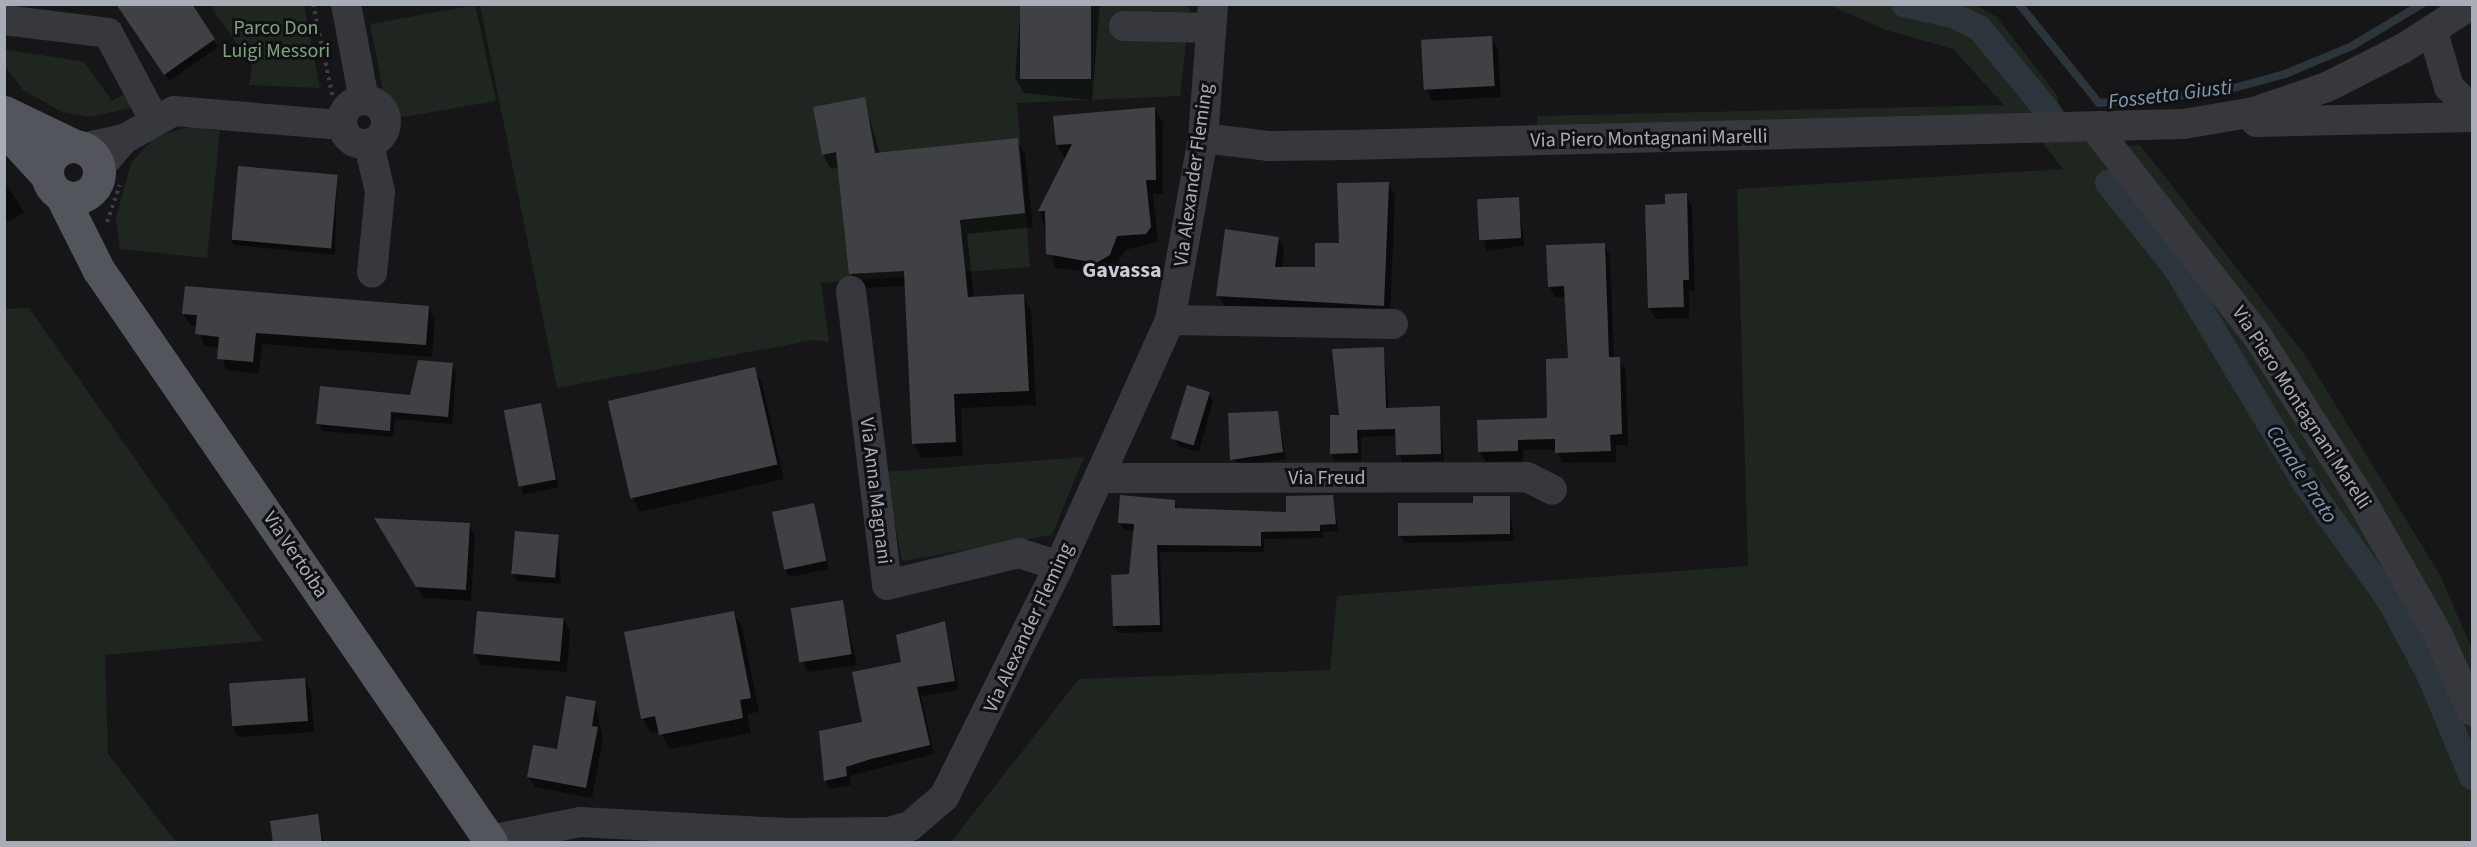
<!DOCTYPE html>
<style>
body{margin:0}
#map{position:relative;width:2477px;height:847px;overflow:hidden;background:#161618;font-family:"Source Sans 3",sans-serif}
div>[style]{position:absolute}
[style*='--x']{left:calc(var(--x)*1px);top:calc(var(--y)*1px);width:calc(var(--w)*1px);rotate:calc(var(--a)*1deg)}
.green>*{inset:0;background:#1e261f}
.shadow>*{inset:0;background:#0007;transform-origin:0 0}
.stream>*{height:8px;margin:-4px;padding:0 4px;transform-origin:4px;border-radius:4px;background:#2c353c}
.canal>*{height:26px;margin:-13px;padding:0 13px;transform-origin:13px;border-radius:13px;background:#2c353c}
.building>*{inset:0;background:#404145;transform-origin:0 0}
.path>*{height:4px;margin-top:-2px;transform-origin:0;background:repeating-linear-gradient(90deg,#3d3f44 0 3px,transparent 0 7.5px)}
.minor>*{height:30px;margin:-15px;padding:0 15px;transform-origin:15px;border-radius:15px;background:#37383d}
.minor>.ring{margin:-15px;padding:0;box-sizing:content-box;background:none;border:30px solid #37383d;border-radius:50%}
.major>*{height:33px;margin:-16.5px;padding:0 16.5px;transform-origin:16.5px;border-radius:16.5px;background:#53555c}
.major>.ring{margin:-16.5px;padding:0;box-sizing:content-box;background:none;border:33px solid #53555c;border-radius:50%}
span{translate:-50% -50%;white-space:nowrap;text-align:center;line-height:1.15;-webkit-text-stroke:6px #111113;paint-order:stroke}
.park-label{font-size:20px;color:#7fa381}
.street-label{font-size:20px;color:#a8adb8}
.water-label{font-size:21px;color:#7f9bb3;font-style:italic}
.quarter-label{font-size:22px;color:#c9ccd4;font-weight:700}
.frame{position:absolute;inset:0;border:6px solid #a8adb8;pointer-events:none}
</style>
<div id="map">
<div class="green">
<div style="clip-path:polygon(1176px 4px,1190px 7px,1180px 96px,1017px 103px,1030px 267px,821px 283px,829px 342px,814px 340px,557px 388px,480px 5px)"></div>
<div style="clip-path:polygon(1827px 4px,1976px 5px,1997px 17px,2058px 97px,2059px 117px,1537px 130px,1537px 116px,2004px 105px,1953px 49px,1886px 30px)"></div>
<div style="clip-path:polygon(210px 5px,304px 5px,320px 88px,249px 85px,252px 66px)"></div>
<div style="clip-path:polygon(475px 5px,496px 101px,397px 118px,384px 96px,370px 24px)"></div>
<div style="clip-path:polygon(4px 49px,84px 62px,112px 101px,127px 92px,135px 107px,90px 117px,62px 112px,23px 90px,5px 66px)"></div>
<div style="clip-path:polygon(189px 127px,220px 131px,207px 258px,120px 249px,116px 218px,131px 163px,155px 137px)"></div>
<div style="clip-path:polygon(2032px 129px,2110px 146px,2140px 145px,2305px 355px,2440px 575px,2472px 649px,2472px 842px,951px 842px,1079px 679px,1330px 670px,1337px 596px,1748px 566px,1737px 189px,2063px 169px)"></div>
<div style="clip-path:polygon(29px 308px,263px 641px,105px 655px,108px 754px,176px 842px,5px 842px,4px 309px)"></div>
<div style="clip-path:polygon(1084px 457px,1052px 535px,902px 561px,885px 472px)"></div>
</div>
<div class="shadow">
<div style="clip-path:polygon(111px 4px,190px 4px,218px 47px,169px 81px,117px 5px)"></div>
<div style="clip-path:polygon(1021px 4px,1100px 4px,1092px 100px,1024px 93px,1015px 78px)"></div>
<div style="clip-path:polygon(1491px 38px,1498px 49px,1501px 97px,1432px 101px,1426px 89px)"></div>
<div style="clip-path:polygon(864px 99px,880px 154px,1017px 140px,1025px 154px,1033px 227px,967px 234px,974px 298px,1023px 296px,1031px 310px,1036px 405px,961px 408px,963px 456px,922px 458px,914px 444px,906px 286px,859px 288px,850px 273px,839px 167px,831px 169px,823px 155px)"></div>
<div style="clip-path:polygon(1154px 108px,1163px 122px,1163px 194px,1153px 194px,1158px 242px,1125px 250px,1112px 274px,1055px 268px,1040px 211px,1066px 160px,1057px 145px,1055px 118px)"></div>
<div style="clip-path:polygon(337px 176px,335px 255px,234px 245px,230px 238px)"></div>
<div style="clip-path:polygon(4px 181px,24px 212px,4px 224px)"></div>
<div style="clip-path:polygon(1388px 184px,1395px 195px,1390px 316px,1224px 306px,1218px 295px,1278px 238px,1284px 249px,1282px 269px,1317px 269px)"></div>
<div style="clip-path:polygon(1686px 195px,1692px 206px,1695px 291px,1689px 291px,1689px 318px,1656px 319px,1649px 308px,1667px 206px)"></div>
<div style="left:1518px;top:198px;width:48px;height:39px;rotate:82deg"></div>
<div style="clip-path:polygon(1604px 245px,1610px 256px,1614px 359px,1626px 370px,1628px 445px,1616px 445px,1616px 462px,1563px 463px,1557px 450px,1523px 450px,1523px 461px,1486px 462px,1479px 451px,1549px 420px,1570px 360px,1566px 297px,1555px 297px,1549px 286px)"></div>
<div style="clip-path:polygon(428px 307px,435px 319px,432px 357px,262px 344px,259px 374px,226px 370px,220px 348px,204px 346px,198px 326px,190px 325px,183px 313px)"></div>
<div style="clip-path:polygon(1384px 348px,1389px 409px,1440px 408px,1444px 461px,1402px 462px,1397px 436px,1361px 437px,1361px 461px,1335px 461px,1331px 453px,1341px 416px)"></div>
<div style="clip-path:polygon(452px 364px,456px 372px,452px 424px,395px 419px,393px 437px,322px 431px,317px 423px,411px 396px)"></div>
<div style="clip-path:polygon(754px 369px,762px 384px,784px 479px,640px 512px,632px 497px)"></div>
<div style="clip-path:polygon(1209px 394px,1213px 401px,1199px 452px,1178px 446px,1174px 438px)"></div>
<div style="left:541px;top:404px;width:85px;height:36px;rotate:78deg"></div>
<div style="clip-path:polygon(1277px 412px,1286px 459px,1236px 467px,1230px 414px)"></div>
<div style="clip-path:polygon(1332px 497px,1339px 531px,1323px 532px,1323px 538px,1264px 539px,1264px 552px,1160px 552px,1163px 632px,1118px 633px,1114px 626px,1131px 576px,1135px 531px,1124px 530px,1120px 522px,1174px 501px,1179px 510px,1288px 514px)"></div>
<div style="clip-path:polygon(1509px 498px,1514px 541px,1404px 543px,1400px 535px,1475px 504px)"></div>
<div style="clip-path:polygon(813px 505px,829px 569px,789px 577px,785px 570px)"></div>
<div style="clip-path:polygon(377px 519px,469px 525px,475px 536px,471px 601px,424px 598px)"></div>
<div style="clip-path:polygon(558px 536px,561px 584px,517px 581px,513px 573px)"></div>
<div style="clip-path:polygon(842px 601px,857px 665px,808px 672px,801px 660px)"></div>
<div style="clip-path:polygon(733px 612px,742px 627px,759px 712px,747px 714px,751px 733px,669px 749px,660px 731px,651px 733px,642px 718px)"></div>
<div style="clip-path:polygon(564px 619px,570px 631px,567px 672px,481px 665px,475px 654px)"></div>
<div style="clip-path:polygon(945px 622px,959px 690px,921px 696px,934px 754px,850px 776px,851px 785px,830px 789px,825px 780px,864px 724px)"></div>
<div style="clip-path:polygon(304px 679px,311px 691px,314px 732px,238px 737px,232px 725px)"></div>
<div style="clip-path:polygon(595px 703px,603px 739px,592px 798px,535px 787px,529px 777px,558px 751px)"></div>
<div style="clip-path:polygon(317px 815px,324px 842px,275px 842px)"></div>
</div>
<div class="stream">
<div style="--x:2019;--y:4;--w:127;--a:51.1"></div>
<div style="--x:2099;--y:103;--w:121;--a:-5.2"></div>
<div style="--x:2219;--y:92;--w:68;--a:-15.3"></div>
<div style="--x:2285;--y:74;--w:73;--a:-22.7"></div>
<div style="--x:2352;--y:46;--w:82;--a:-31"></div>
</div>
<div class="canal">
<div style="--x:1904;--y:4;--w:50;--a:12.7"></div>
<div style="--x:1953;--y:15;--w:30;--a:27"></div>
<div style="--x:1980;--y:29;--w:112;--a:50.5"></div>
<div style="--x:2108;--y:183;--w:109;--a:51.3"></div>
<div style="--x:2176;--y:268;--w:252;--a:59"></div>
<div style="--x:2306;--y:484;--w:144;--a:54.3"></div>
<div style="--x:2390;--y:601;--w:85;--a:61.9"></div>
<div style="--x:2430;--y:676;--w:109;--a:67.4"></div>
</div>
<div class="building">
<div style="clip-path:polygon(116px 4px,192px 4px,215px 39px,164px 75px)"></div>
<div style="left:1020px;top:4px;width:71px;height:75px"></div>
<div style="left:1492px;top:36px;width:50px;height:71px;rotate:87deg"></div>
<div style="clip-path:polygon(865px 97px,875px 153px,1018px 138px,1025px 213px,960px 220px,968px 297px,1024px 294px,1029px 391px,954px 394px,956px 442px,912px 444px,904px 271px,849px 274px,836px 152px,822px 155px,813px 107px)"></div>
<div style="clip-path:polygon(1155px 107px,1156px 180px,1146px 180px,1151px 227px,1146px 234px,1117px 236px,1110px 255px,1096px 263px,1046px 254px,1045px 211px,1038px 211px,1072px 144px,1056px 145px,1053px 116px)"></div>
<div style="left:238px;top:166px;width:100px;height:74px;rotate:5deg"></div>
<div style="clip-path:polygon(1389px 182px,1384px 306px,1216px 296px,1225px 229px,1279px 237px,1275px 267px,1315px 267px,1315px 243px,1339px 243px,1337px 183px)"></div>
<div style="clip-path:polygon(1687px 193px,1689px 280px,1683px 280px,1684px 307px,1648px 308px,1645px 205px,1665px 204px,1665px 194px)"></div>
<div style="left:1519px;top:197px;width:41px;height:42px;rotate:87deg"></div>
<div style="clip-path:polygon(1605px 243px,1609px 357px,1620px 357px,1622px 434px,1610px 435px,1611px 451px,1555px 453px,1555px 439px,1518px 440px,1518px 451px,1478px 452px,1477px 420px,1547px 418px,1546px 359px,1568px 358px,1564px 286px,1548px 287px,1546px 245px)"></div>
<div style="clip-path:polygon(185px 286px,429px 306px,426px 345px,256px 333px,253px 362px,217px 359px,219px 337px,195px 334px,197px 315px,182px 314px)"></div>
<div style="clip-path:polygon(1384px 347px,1386px 408px,1440px 406px,1441px 454px,1396px 455px,1395px 429px,1357px 430px,1358px 453px,1330px 454px,1330px 415px,1339px 415px,1332px 349px)"></div>
<div style="clip-path:polygon(418px 360px,453px 363px,448px 417px,391px 412px,390px 431px,316px 424px,320px 386px,410px 395px)"></div>
<div style="left:755px;top:367px;width:100px;height:151px;rotate:77deg"></div>
<div style="left:1187px;top:385px;width:24px;height:56px;rotate:17deg"></div>
<div style="left:541px;top:403px;width:78px;height:38px;rotate:79deg"></div>
<div style="clip-path:polygon(1278px 411px,1283px 452px,1230px 460px,1228px 413px)"></div>
<div style="clip-path:polygon(1120px 495px,1175px 500px,1175px 508px,1286px 512px,1286px 496px,1333px 495px,1336px 524px,1320px 525px,1320px 531px,1261px 532px,1261px 546px,1157px 545px,1160px 625px,1113px 626px,1111px 575px,1129px 574px,1134px 524px,1118px 523px)"></div>
<div style="clip-path:polygon(1473px 496px,1510px 496px,1510px 534px,1398px 536px,1398px 503px,1473px 503px)"></div>
<div style="left:814px;top:503px;width:59px;height:43px;rotate:78deg"></div>
<div style="clip-path:polygon(374px 518px,470px 523px,466px 590px,416px 587px)"></div>
<div style="left:515px;top:531px;width:44px;height:43px;rotate:5deg"></div>
<div style="left:843px;top:600px;width:55px;height:53px;rotate:81deg"></div>
<div style="left:477px;top:611px;width:87px;height:43px;rotate:5deg"></div>
<div style="clip-path:polygon(734px 611px,751px 698px,740px 700px,743px 718px,659px 735px,655px 716px,641px 719px,624px 632px)"></div>
<div style="clip-path:polygon(945px 621px,955px 681px,917px 687px,930px 745px,871px 759px,846px 767px,847px 776px,824px 781px,819px 731px,862px 722px,852px 672px,901px 662px,896px 635px)"></div>
<div style="left:305px;top:678px;width:43px;height:76px;rotate:86deg"></div>
<div style="clip-path:polygon(566px 696px,596px 701px,592px 726px,598px 727px,586px 788px,527px 777px,533px 745px,557px 749px)"></div>
<div style="clip-path:polygon(318px 814px,322px 843px,273px 843px,270px 821px)"></div>
</div>
<div class="path">
<div style="--x:313;--y:4;--w:96;--a:78"></div>
<div style="--x:107;--y:222;--w:39;--a:-71"></div>
</div>
<div class="minor">
<div style="--x:346;--y:4;--w:98;--a:79.4"></div>
<div style="--x:4;--y:20;--w:105;--a:7.1"></div>
<div style="--x:108;--y:33;--w:100;--a:61.9"></div>
<div style="--x:1124;--y:26;--w:87;--a:1.3"></div>
<div style="--x:2433;--y:32;--w:57;--a:73.8"></div>
<div style="--x:2449;--y:87;--w:32;--a:44"></div>
<div class="ring" style="left:342px;top:100px;width:14px;height:14px"></div>
<div style="--x:2256;--y:122;--w:216;--a:-1.3"></div>
<div style="--x:2095;--y:128;--w:261;--a:52"></div>
<div style="--x:2256;--y:334;--w:194;--a:57.6"></div>
<div style="--x:2360;--y:498;--w:158;--a:60.3"></div>
<div style="--x:2438;--y:635;--w:83;--a:65.9"></div>
<div style="--x:1203;--y:138;--w:65;--a:7"></div>
<div style="--x:1268;--y:146;--w:80;--a:-0.7"></div>
<div style="--x:1348;--y:145;--w:836;--a:-1.44"></div>
<div style="--x:2184;--y:124;--w:71;--a:-9.7"></div>
<div style="--x:2254;--y:112;--w:77;--a:-18.9"></div>
<div style="--x:2327;--y:87;--w:84;--a:-26.9"></div>
<div style="--x:2402;--y:49;--w:83;--a:-32.7"></div>
<div style="--x:124;--y:139;--w:57;--a:-29.2"></div>
<div style="--x:174;--y:111;--w:169;--a:4.8"></div>
<div style="--x:369;--y:144;--w:49;--a:77.1"></div>
<div style="--x:380;--y:192;--w:81;--a:95.6"></div>
<div style="--x:83;--y:148;--w:42;--a:-12.4"></div>
<div style="--x:124;--y:139;--w:40;--a:131"></div>
<div style="--x:851;--y:291;--w:296;--a:83"></div>
<div style="--x:887;--y:585;--w:136;--a:-13.6"></div>
<div style="--x:1019;--y:553;--w:42;--a:18"></div>
<div style="--x:1170;--y:320;--w:223;--a:1"></div>
<div style="--x:1099;--y:478;--w:428;--a:-0.1"></div>
<div style="--x:1527;--y:477;--w:28;--a:27"></div>
<div style="--x:490;--y:840;--w:92;--a:-11.3"></div>
<div style="--x:580;--y:822;--w:205;--a:3.1"></div>
<div style="--x:785;--y:833;--w:104;--a:-0.6"></div>
<div style="--x:889;--y:832;--w:22;--a:-16"></div>
<div style="--x:910;--y:826;--w:45;--a:-40.5"></div>
<div style="--x:944;--y:797;--w:258;--a:-63.5"></div>
<div style="--x:1059;--y:566;--w:270;--a:-65.7"></div>
<div style="--x:1170;--y:320;--w:185;--a:-79.7"></div>
<div style="--x:1203;--y:138;--w:134;--a:-85.7"></div>
</div>
<div class="major">
<div style="--x:4;--y:112;--w:79;--a:25.6"></div>
<div style="--x:4;--y:129;--w:64;--a:47.5"></div>
<div class="ring" style="left:47px;top:146px;width:19px;height:19px"></div>
<div style="--x:61;--y:195;--w:83;--a:63.4"></div>
<div style="--x:98;--y:269;--w:695;--a:55.56"></div>
</div>
<div class="park-label">
<span style="left:276px;top:40px">Parco Don<br>Luigi Messori</span>
</div>
<div class="street-label">
<span style="left:1649px;top:139px;rotate:-1deg">Via Piero Montagnani Marelli</span>
<span style="left:1194px;top:175px;rotate:-82deg">Via Alexander Fleming</span>
<span style="left:2301px;top:408px;rotate:57deg">Via Piero Montagnani Marelli</span>
<span style="left:1327px;top:478px">Via Freud</span>
<span style="left:875px;top:491px;rotate:83deg">Via Anna Magnani</span>
<span style="left:295px;top:555px;rotate:56deg">Via Vertoiba</span>
<span style="left:1029px;top:628px;rotate:-65deg">Via Alexander Fleming</span>
</div>
<div class="water-label">
<span style="left:2170px;top:94px;rotate:-7deg">Fossetta Giusti</span>
<span style="left:2302px;top:474px;rotate:57deg">Canale Prato</span>
</div>
<div class="quarter-label">
<span style="left:1122px;top:271px">Gavassa</span>
</div>
<div class="frame"></div>
</div>
